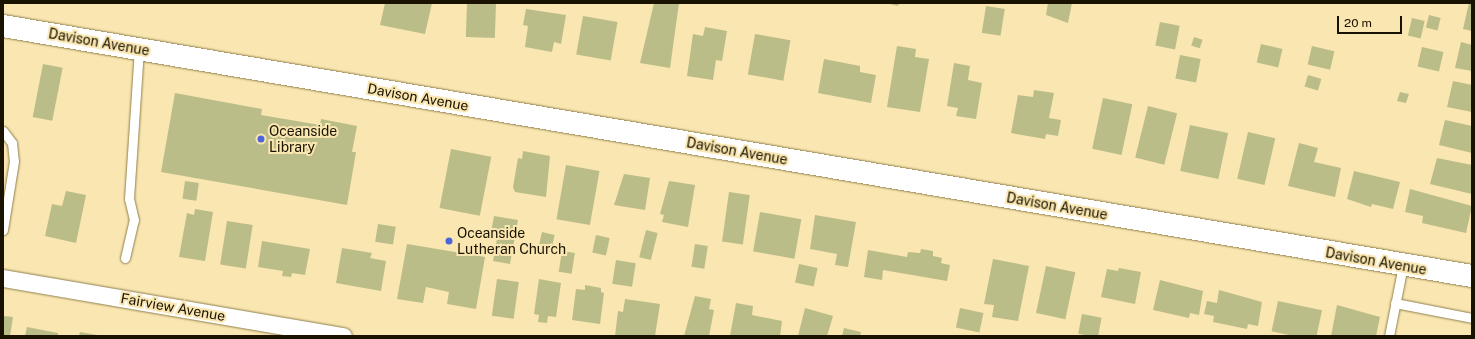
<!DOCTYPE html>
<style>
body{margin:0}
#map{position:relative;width:1475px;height:339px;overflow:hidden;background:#f9e6b1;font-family:"Public Sans",sans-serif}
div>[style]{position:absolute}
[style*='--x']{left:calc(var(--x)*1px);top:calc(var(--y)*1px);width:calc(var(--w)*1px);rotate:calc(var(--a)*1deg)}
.building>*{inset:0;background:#bbbd89;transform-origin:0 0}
.roads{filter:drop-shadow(0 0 1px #91804e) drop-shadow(0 0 1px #91804e)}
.service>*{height:9px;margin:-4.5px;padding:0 4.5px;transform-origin:4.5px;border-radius:4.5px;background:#fff}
.minor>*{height:17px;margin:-8.5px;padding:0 8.5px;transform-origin:8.5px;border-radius:8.5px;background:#fff}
.secondary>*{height:22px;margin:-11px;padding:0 11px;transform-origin:11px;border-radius:11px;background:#fff}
.dots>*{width:11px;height:11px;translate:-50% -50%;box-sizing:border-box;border:2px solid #f9e6b1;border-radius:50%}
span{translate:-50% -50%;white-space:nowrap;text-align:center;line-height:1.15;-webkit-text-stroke:4px #f9e6b1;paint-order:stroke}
.street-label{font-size:14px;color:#191201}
.poi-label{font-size:14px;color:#191201}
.left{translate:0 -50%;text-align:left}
.frame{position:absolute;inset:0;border:4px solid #191201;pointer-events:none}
.scale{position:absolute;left:1337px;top:16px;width:65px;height:18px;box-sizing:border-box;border:2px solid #191201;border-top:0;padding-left:5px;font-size:12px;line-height:14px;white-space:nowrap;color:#191201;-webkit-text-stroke:3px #f9e6b1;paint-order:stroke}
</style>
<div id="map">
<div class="building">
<div style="clip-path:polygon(385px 3px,432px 3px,425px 34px,380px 25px)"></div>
<div style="left:467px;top:3px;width:29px;height:34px;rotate:2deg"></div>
<div style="clip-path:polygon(654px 3px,679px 3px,670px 68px,640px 63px)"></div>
<div style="clip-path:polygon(886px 3px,899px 3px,898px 6px)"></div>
<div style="clip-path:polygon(1048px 3px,1072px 3px,1068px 23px,1046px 15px)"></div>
<div style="clip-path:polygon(1469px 3px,1472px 4px,1472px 31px,1463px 29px)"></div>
<div style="left:986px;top:6px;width:19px;height:27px;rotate:9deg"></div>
<div style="clip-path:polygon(526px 9px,566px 15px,561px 44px,554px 42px,552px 52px,525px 47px,528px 26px,523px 25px)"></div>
<div style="left:1429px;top:15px;width:12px;height:13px;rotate:14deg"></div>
<div style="left:583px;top:16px;width:35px;height:39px;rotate:10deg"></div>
<div style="left:1412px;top:18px;width:13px;height:18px;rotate:13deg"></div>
<div style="left:1160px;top:22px;width:20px;height:24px;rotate:11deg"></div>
<div style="clip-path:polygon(705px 27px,727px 31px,722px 61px,716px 60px,713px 80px,687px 76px,693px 34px,703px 36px)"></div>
<div style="left:755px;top:34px;width:36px;height:41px;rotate:10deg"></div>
<div style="left:1194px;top:37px;width:9px;height:9px;rotate:18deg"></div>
<div style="clip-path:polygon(1461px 42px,1472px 45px,1472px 71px,1455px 68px)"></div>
<div style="left:1261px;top:44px;width:22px;height:19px;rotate:13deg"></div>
<div style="clip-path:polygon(897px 46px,916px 49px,915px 57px,929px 59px,920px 112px,887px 107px)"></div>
<div style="left:1312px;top:46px;width:23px;height:19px;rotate:13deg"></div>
<div style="left:1422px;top:47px;width:22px;height:20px;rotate:13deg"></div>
<div style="left:1180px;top:55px;width:21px;height:24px;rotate:11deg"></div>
<div style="clip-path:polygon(824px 59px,860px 66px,860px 72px,876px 75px,871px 103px,818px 93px)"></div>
<div style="clip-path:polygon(954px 63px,970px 66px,968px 80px,982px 83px,976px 119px,956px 116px,958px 108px,947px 106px)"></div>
<div style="left:43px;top:64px;width:20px;height:54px;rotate:11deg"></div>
<div style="left:1308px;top:75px;width:14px;height:12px;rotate:17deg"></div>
<div style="clip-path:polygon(1453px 81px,1472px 85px,1472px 112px,1447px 107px)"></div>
<div style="clip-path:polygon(1034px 90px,1054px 93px,1049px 118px,1061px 120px,1058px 136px,1046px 134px,1045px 139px,1011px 133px,1018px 95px,1033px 97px)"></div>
<div style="clip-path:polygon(1400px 92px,1409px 94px,1406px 103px,1397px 101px)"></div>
<div style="clip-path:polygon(175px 93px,262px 109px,261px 115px,320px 125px,321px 119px,357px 126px,352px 152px,356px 152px,347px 205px,161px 172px)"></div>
<div style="left:1103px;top:98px;width:30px;height:52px;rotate:12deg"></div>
<div style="left:1148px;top:106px;width:30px;height:53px;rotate:14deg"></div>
<div style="clip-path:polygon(1445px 120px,1472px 126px,1472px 153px,1439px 145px)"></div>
<div style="left:1190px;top:125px;width:39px;height:47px;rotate:12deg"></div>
<div style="left:1248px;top:132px;width:28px;height:48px;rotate:13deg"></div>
<div style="clip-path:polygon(1299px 143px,1318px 148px,1314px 162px,1341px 168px,1335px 197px,1288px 186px)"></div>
<div style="left:451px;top:149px;width:41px;height:60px;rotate:11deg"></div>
<div style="clip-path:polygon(523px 151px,550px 156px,546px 197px,515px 192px,513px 187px,518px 158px,522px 159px)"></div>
<div style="clip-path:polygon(1437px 158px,1472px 165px,1472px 194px,1430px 184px)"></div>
<div style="left:566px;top:165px;width:34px;height:55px;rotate:10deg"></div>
<div style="clip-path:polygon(1354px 171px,1400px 182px,1393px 209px,1372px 204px,1371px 207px,1347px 199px)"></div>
<div style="clip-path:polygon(624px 174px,650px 178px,645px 210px,614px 205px)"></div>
<div style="left:185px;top:181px;width:14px;height:18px;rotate:8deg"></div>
<div style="clip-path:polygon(669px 181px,695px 185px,688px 227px,662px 222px,664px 215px,660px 214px)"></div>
<div style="clip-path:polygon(1410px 189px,1472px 206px,1466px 233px,1422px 223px,1423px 216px,1405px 212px)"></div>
<div style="clip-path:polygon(66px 191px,86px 195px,76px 243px,45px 236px,52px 204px,62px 206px)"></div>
<div style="left:729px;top:192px;width:21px;height:50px;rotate:8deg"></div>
<div style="clip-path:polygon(195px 209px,213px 212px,205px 261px,179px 257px,187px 213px,194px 215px)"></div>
<div style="left:760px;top:212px;width:42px;height:40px;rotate:10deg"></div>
<div style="clip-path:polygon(815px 215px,856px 222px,848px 267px,835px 265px,837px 254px,810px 249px)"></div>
<div style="clip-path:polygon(494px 216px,518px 220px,510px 264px,493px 261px,497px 239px,490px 238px)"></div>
<div style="left:227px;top:221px;width:26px;height:44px;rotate:9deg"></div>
<div style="left:378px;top:224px;width:18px;height:18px;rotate:9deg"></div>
<div style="left:646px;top:230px;width:12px;height:28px;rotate:14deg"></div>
<div style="left:542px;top:232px;width:13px;height:15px;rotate:13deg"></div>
<div style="left:596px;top:235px;width:14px;height:18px;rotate:12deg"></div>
<div style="clip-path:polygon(262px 241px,310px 249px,305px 275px,292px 273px,291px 277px,282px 276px,283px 271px,258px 267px)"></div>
<div style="clip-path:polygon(407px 244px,485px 257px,476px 309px,447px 304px,449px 292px,426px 287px,423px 303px,397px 299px)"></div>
<div style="left:695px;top:244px;width:13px;height:23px;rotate:9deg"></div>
<div style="clip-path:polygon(342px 248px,372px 253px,370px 258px,386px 261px,381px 291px,336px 283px)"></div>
<div style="clip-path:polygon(921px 249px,933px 251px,933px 256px,942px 258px,941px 263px,950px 265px,947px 281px,883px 270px,882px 280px,864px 277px,868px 250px,907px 257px,908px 252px,920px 253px)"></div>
<div style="left:562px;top:251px;width:13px;height:21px;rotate:9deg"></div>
<div style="clip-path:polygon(993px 259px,1029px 266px,1018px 321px,992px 317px,994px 305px,984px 304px)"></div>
<div style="left:616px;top:260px;width:20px;height:24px;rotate:9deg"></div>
<div style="left:799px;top:264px;width:19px;height:19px;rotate:12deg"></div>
<div style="left:1046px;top:266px;width:30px;height:48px;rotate:12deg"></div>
<div style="clip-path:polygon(1119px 268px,1141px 272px,1135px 304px,1101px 297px,1107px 269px,1118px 271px)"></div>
<div style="left:497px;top:279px;width:22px;height:37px;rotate:8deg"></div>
<div style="clip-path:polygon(539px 279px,561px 283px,556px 317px,548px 316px,547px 323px,538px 322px,539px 315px,534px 314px)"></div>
<div style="clip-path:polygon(1160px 280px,1203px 291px,1199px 315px,1190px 313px,1189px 318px,1153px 310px)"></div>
<div style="clip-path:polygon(585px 285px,601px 288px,601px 292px,604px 293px,600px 324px,572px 320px,576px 289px,585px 290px)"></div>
<div style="clip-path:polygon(1219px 290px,1262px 302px,1258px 326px,1248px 324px,1247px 329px,1213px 322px,1214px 316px,1204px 314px,1207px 301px,1217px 303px)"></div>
<div style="clip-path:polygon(695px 296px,711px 299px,709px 309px,714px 310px,709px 336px,684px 336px)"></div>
<div style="clip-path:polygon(625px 299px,660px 304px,655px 336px,615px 336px,618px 311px,623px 312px)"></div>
<div style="left:1278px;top:301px;width:45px;height:31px;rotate:12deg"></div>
<div style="clip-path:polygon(736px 303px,753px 306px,752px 315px,782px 321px,780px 336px,730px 336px)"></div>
<div style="clip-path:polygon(1337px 305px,1380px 317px,1376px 336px,1331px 336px)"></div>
<div style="clip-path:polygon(805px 308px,833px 316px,827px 336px,798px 336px)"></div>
<div style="left:960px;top:308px;width:24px;height:20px;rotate:12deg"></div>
<div style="left:1082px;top:314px;width:20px;height:20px;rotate:11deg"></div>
<div style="clip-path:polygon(3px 316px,13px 317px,10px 336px,3px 336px)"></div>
<div style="clip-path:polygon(27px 327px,58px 333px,58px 336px,25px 336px)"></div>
<div style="clip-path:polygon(844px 328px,861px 332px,860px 336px,842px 336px)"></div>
<div style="clip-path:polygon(80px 332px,97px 335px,97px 336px,79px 336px)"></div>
</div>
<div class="roads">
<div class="service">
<div style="--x:3;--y:131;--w:15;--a:53"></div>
<div style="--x:12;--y:143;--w:18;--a:84"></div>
<div style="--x:14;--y:161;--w:70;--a:99.1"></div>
<div style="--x:125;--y:258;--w:39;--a:-77"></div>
<div style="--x:134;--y:220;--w:22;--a:-103"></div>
<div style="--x:129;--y:199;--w:150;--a:-86.2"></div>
<div style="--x:1395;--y:303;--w:78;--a:11"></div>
<div style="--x:1389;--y:336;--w:72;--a:-78.8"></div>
</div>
<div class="minor">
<div style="--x:3;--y:278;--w:345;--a:9.7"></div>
</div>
<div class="secondary">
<div style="--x:3;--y:26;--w:1490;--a:9.66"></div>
</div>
</div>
<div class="dots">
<div style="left:261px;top:139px;background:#4d65da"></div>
<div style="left:449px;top:241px;background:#4d65da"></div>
</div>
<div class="street-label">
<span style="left:99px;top:42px;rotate:10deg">Davison Avenue</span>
<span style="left:418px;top:97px;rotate:10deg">Davison Avenue</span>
<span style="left:737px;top:151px;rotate:10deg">Davison Avenue</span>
<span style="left:1057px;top:206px;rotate:10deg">Davison Avenue</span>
<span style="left:1376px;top:261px;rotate:10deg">Davison Avenue</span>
<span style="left:173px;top:307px;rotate:10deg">Fairview Avenue</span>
</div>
<div class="poi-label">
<span class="left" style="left:269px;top:139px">Oceanside<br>Library</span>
<span class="left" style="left:457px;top:241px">Oceanside<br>Lutheran Church</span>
</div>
<div class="frame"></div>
<div class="scale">20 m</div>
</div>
